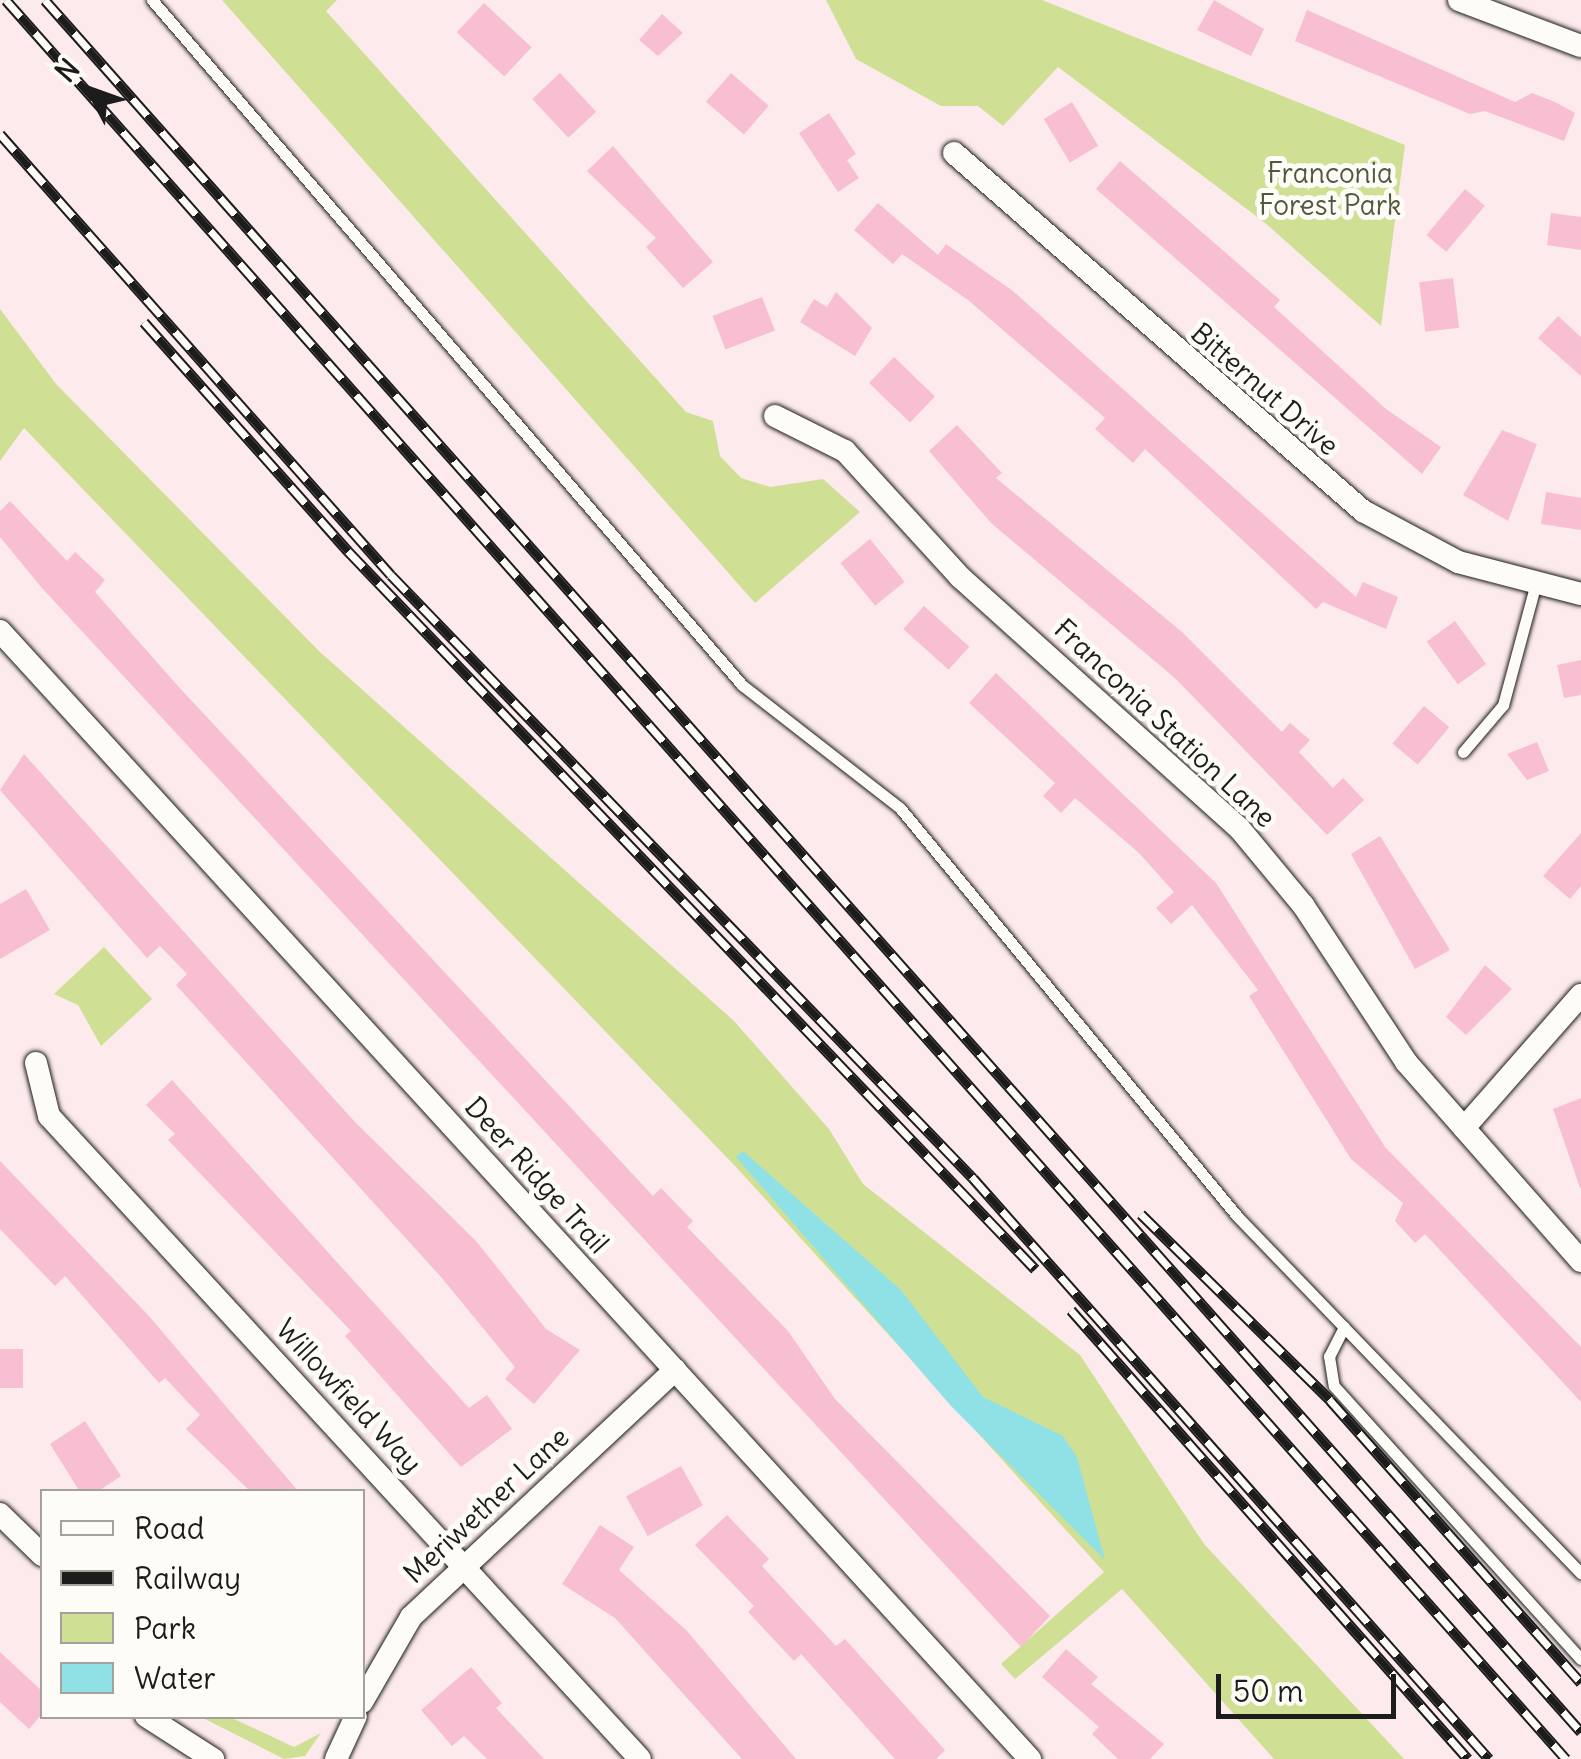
<!DOCTYPE html>
<style>
body{margin:0}
#map{position:relative;width:1581px;height:1759px;overflow:hidden;background:#fceaec;font-family:Delius,sans-serif}
div>[style]{position:absolute}
[style*='--x']{left:calc(var(--x)*1px);top:calc(var(--y)*1px);width:calc(var(--w)*1px);rotate:calc(var(--a)*1deg)}
.green>*{inset:0;background:#cfe094}
.water>*{inset:0;background:#8fe1e5}
.building>*{inset:0;background:#f8bfd3;transform-origin:0 0}
.roads{filter:drop-shadow(0 0 2px #1c1c1c) drop-shadow(0 0 2px #1c1c1c)}
.lane>*{height:11px;margin:-5.5px;padding:0 5.5px;transform-origin:5.5px;border-radius:5.5px;background:#fdfcf7}
.street>*{height:22px;margin:-11px;padding:0 11px;transform-origin:11px;border-radius:11px;background:#fdfcf7}
.rail>*{height:11px;margin-top:-5.5px;transform-origin:0;background:repeating-linear-gradient(90deg,#fdfcf7 0 22px,#1c1c1c 0 44px);box-sizing:border-box;border-block:2px solid #1c1c1c}
span{translate:-50% -50%;white-space:nowrap;text-align:center;line-height:1.15;-webkit-text-stroke:10px #fdfcf7;paint-order:stroke}
.park-label{font-size:28px;color:#525740}
.street-label{font-size:28px;color:#1c1c1c}
.legend{position:absolute;left:40px;top:1489px;width:325px;height:230px;box-sizing:border-box;background:#fdfcf7;border:2px solid #a3a29f;margin:0;padding:12px 18px;list-style:none;font-size:30px;color:#1c1c1c}
.legend li{display:flex;align-items:center;gap:20px;height:50px}
.legend b{width:50px;border:2px solid #a3a29f}
.north{position:absolute;left:40px;top:40px;width:100px;height:100px;-webkit-text-stroke:8px #fdfcf7;paint-order:stroke;rotate:311deg;font-size:28px;font-weight:700;line-height:40px;text-align:center;color:#1c1c1c}
.north::after{content:'';display:block;margin:auto;width:35px;height:45px;background:#1c1c1c;clip-path:polygon(50% 0,100% 100%,50% 72%,0 100%)}
.scale{position:absolute;left:1216px;top:1674px;width:180px;height:45px;box-sizing:border-box;border:5px solid #1c1c1c;border-top:0;padding-left:12px;font-size:30px;line-height:35px;white-space:nowrap;color:#1c1c1c;-webkit-text-stroke:8px #fdfcf7;paint-order:stroke}
</style>
<div id="map">
<div class="green">
<div style="clip-path:polygon(222px 0,337px 0,326px 11px,686px 412px,713px 421px,720px 456px,741px 478px,770px 487px,823px 479px,860px 512px,755px 603px)"></div>
<div style="clip-path:polygon(826px 0,1042px 0,1405px 145px,1381px 326px,1264px 222px,1058px 67px,1003px 126px,978px 106px,941px 106px,856px 59px)"></div>
<div style="clip-path:polygon(0 309px,56px 384px,320px 652px,734px 1021px,829px 1129px,863px 1184px,1080px 1355px,1204px 1544px,1404px 1759px,1274px 1759px,1122px 1589px,1015px 1679px,1001px 1664px,1104px 1572px,736px 1167px,24px 428px,0 461px)"></div>
<div style="clip-path:polygon(104px 947px,152px 999px,101px 1046px,78px 1005px,54px 994px)"></div>
<div style="clip-path:polygon(201px 1717px,230px 1717px,294px 1747px,321px 1733px,305px 1756px,284px 1759px)"></div>
</div>
<div class="water">
<div style="clip-path:polygon(743px 1151px,901px 1290px,983px 1397px,1063px 1436px,1077px 1457px,1105px 1560px,951px 1406px,736px 1157px)"></div>
</div>
<div class="building">
<div style="clip-path:polygon(1214px 0,1264px 29px,1251px 56px,1197px 30px)"></div>
<div style="left:484px;top:3px;width:65px;height:40px;rotate:43deg"></div>
<div style="clip-path:polygon(1307px 10px,1515px 102px,1532px 93px,1555px 102px,1575px 113px,1564px 141px,1485px 111px,1470px 114px,1295px 41px)"></div>
<div style="clip-path:polygon(662px 14px,683px 33px,658px 56px,639px 40px)"></div>
<div style="left:560px;top:73px;width:53px;height:38px;rotate:47deg"></div>
<div style="left:731px;top:73px;width:50px;height:38px;rotate:41deg"></div>
<div style="left:1072px;top:102px;width:51px;height:33px;rotate:59deg"></div>
<div style="clip-path:polygon(829px 113px,856px 154px,847px 160px,859px 178px,838px 192px,799px 133px)"></div>
<div style="clip-path:polygon(613px 146px,713px 262px,683px 288px,646px 247px,656px 238px,587px 171px)"></div>
<div style="clip-path:polygon(1120px 161px,1280px 300px,1274px 307px,1386px 409px,1441px 447px,1422px 474px,1096px 189px)"></div>
<div style="left:1465px;top:189px;width:26px;height:60px;rotate:40deg"></div>
<div style="clip-path:polygon(878px 203px,938px 255px,946px 244px,1013px 291px,1356px 597px,1363px 582px,1398px 597px,1386px 629px,1323px 602px,1316px 609px,1145px 449px,1133px 463px,1095px 429px,1105px 418px,968px 300px,902px 254px,893px 264px,854px 230px)"></div>
<div style="clip-path:polygon(1551px 213px,1581px 217px,1581px 250px,1547px 245px)"></div>
<div style="left:1453px;top:278px;width:50px;height:34px;rotate:83deg"></div>
<div style="clip-path:polygon(836px 292px,872px 328px,855px 356px,800px 322px,814px 299px,827px 307px)"></div>
<div style="left:762px;top:297px;width:36px;height:53px;rotate:69deg"></div>
<div style="clip-path:polygon(1558px 316px,1581px 337px,1581px 376px,1538px 338px)"></div>
<div style="left:894px;top:357px;width:57px;height:36px;rotate:44deg"></div>
<div style="clip-path:polygon(957px 425px,1002px 473px,996px 478px,1182px 632px,1282px 732px,1290px 723px,1310px 740px,1299px 752px,1333px 788px,1343px 778px,1364px 800px,1327px 835px,1176px 679px,991px 523px,929px 451px)"></div>
<div style="clip-path:polygon(1502px 430px,1537px 444px,1508px 521px,1463px 495px)"></div>
<div style="clip-path:polygon(1546px 492px,1581px 498px,1581px 530px,1541px 524px)"></div>
<div style="clip-path:polygon(10px 501px,67px 561px,75px 552px,105px 580px,95px 592px,177px 685px,653px 1196px,661px 1188px,693px 1221px,687px 1227px,788px 1331px,835px 1399px,1050px 1616px,1021px 1647px,42px 588px,0 537px,0 511px)"></div>
<div style="left:870px;top:539px;width:55px;height:38px;rotate:51deg"></div>
<div style="left:924px;top:606px;width:61px;height:31px;rotate:42deg"></div>
<div style="left:1455px;top:621px;width:53px;height:35px;rotate:54deg"></div>
<div style="clip-path:polygon(1581px 660px,1581px 695px,1564px 698px,1557px 665px)"></div>
<div style="clip-path:polygon(996px 673px,1216px 883px,1385px 1147px,1581px 1347px,1581px 1402px,1425px 1234px,1415px 1243px,1395px 1221px,1403px 1203px,1351px 1159px,1249px 996px,1258px 990px,1192px 905px,1171px 924px,1156px 908px,1174px 892px,1139px 853px,1075px 798px,1061px 813px,1043px 796px,1055px 783px,969px 703px)"></div>
<div style="left:1424px;top:706px;width:33px;height:49px;rotate:40deg"></div>
<div style="clip-path:polygon(1537px 742px,1549px 771px,1527px 780px,1507px 754px)"></div>
<div style="clip-path:polygon(24px 754px,354px 1121px,477px 1242px,546px 1329px,580px 1350px,534px 1404px,505px 1379px,515px 1367px,441px 1277px,176px 985px,187px 974px,160px 946px,147px 958px,0 790px)"></div>
<div style="clip-path:polygon(1581px 833px,1581px 886px,1570px 899px,1543px 876px)"></div>
<div style="clip-path:polygon(1380px 836px,1450px 950px,1415px 969px,1351px 854px)"></div>
<div style="clip-path:polygon(26px 889px,50px 930px,0 959px,0 904px)"></div>
<div style="clip-path:polygon(1485px 965px,1512px 989px,1466px 1035px,1446px 1017px)"></div>
<div style="clip-path:polygon(172px 1080px,469px 1408px,487px 1395px,512px 1429px,461px 1467px,345px 1336px,351px 1331px,168px 1140px,175px 1134px,146px 1105px)"></div>
<div style="clip-path:polygon(1581px 1098px,1581px 1188px,1580px 1188px,1553px 1109px)"></div>
<div style="clip-path:polygon(0 1161px,148px 1315px,299px 1492px,251px 1492px,186px 1429px,200px 1415px,165px 1378px,159px 1383px,65px 1276px,55px 1286px,0 1229px)"></div>
<div style="left:0;top:1349px;width:23px;height:39px"></div>
<div style="clip-path:polygon(85px 1421px,121px 1476px,97px 1492px,80px 1492px,50px 1444px)"></div>
<div style="left:681px;top:1466px;width:45px;height:63px;rotate:61deg"></div>
<div style="clip-path:polygon(727px 1515px,769px 1559px,762px 1566px,836px 1646px,845px 1639px,945px 1750px,936px 1759px,895px 1759px,801px 1654px,794px 1661px,748px 1612px,754px 1606px,695px 1545px)"></div>
<div style="clip-path:polygon(600px 1525px,634px 1547px,619px 1570px,687px 1631px,796px 1759px,742px 1759px,615px 1618px,562px 1584px)"></div>
<div style="clip-path:polygon(1066px 1649px,1098px 1677px,1091px 1684px,1164px 1744px,1150px 1759px,1118px 1759px,1092px 1734px,1099px 1727px,1042px 1677px)"></div>
<div style="clip-path:polygon(0 1652px,42px 1691px,42px 1714px,29px 1729px,0 1702px)"></div>
<div style="clip-path:polygon(471px 1667px,502px 1703px,496px 1708px,544px 1759px,487px 1759px,464px 1736px,452px 1746px,421px 1710px)"></div>
</div>
<div class="roads">
<div class="lane">
<div style="--x:152;--y:0;--w:904;--a:49.26"></div>
<div style="--x:742;--y:685;--w:200;--a:37.9"></div>
<div style="--x:900;--y:808;--w:529;--a:50.44"></div>
<div style="--x:1237;--y:1216;--w:496;--a:46.1"></div>
<div style="--x:1463;--y:752;--w:62;--a:-49.6"></div>
<div style="--x:1503;--y:705;--w:123;--a:-74.9"></div>
<div style="--x:1344;--y:1327;--w:33;--a:117"></div>
<div style="--x:1329;--y:1356;--w:30;--a:81"></div>
<div style="--x:1334;--y:1386;--w:368;--a:47.9"></div>
</div>
<div class="street">
<div style="--x:1459;--y:0;--w:130;--a:20.7"></div>
<div style="--x:954;--y:153;--w:544;--a:41.2"></div>
<div style="--x:1363;--y:511;--w:108;--a:28.2"></div>
<div style="--x:1458;--y:562;--w:127;--a:14.6"></div>
<div style="--x:775;--y:416;--w:78;--a:26.6"></div>
<div style="--x:845;--y:451;--w:171;--a:47.6"></div>
<div style="--x:960;--y:577;--w:375;--a:42"></div>
<div style="--x:1239;--y:828;--w:100;--a:50.3"></div>
<div style="--x:1303;--y:905;--w:188;--a:56.7"></div>
<div style="--x:1406;--y:1062;--w:265;--a:48.7"></div>
<div style="--x:0;--y:631;--w:1528;--a:47.6"></div>
<div style="--x:36;--y:1063;--w:55;--a:76.2"></div>
<div style="--x:49;--y:1116;--w:873;--a:47.41"></div>
<div style="--x:1464;--y:1128;--w:177;--a:-48.7"></div>
<div style="--x:0;--y:1514;--w:59;--a:44.3"></div>
<div style="--x:362;--y:1702;--w:98;--a:-60"></div>
<div style="--x:411;--y:1617;--w:362;--a:-43.1"></div>
<div style="--x:146;--y:1716;--w:80;--a:32.7"></div>
<div style="--x:336;--y:1759;--w:47;--a:-65.1"></div>
</div>
</div>
<div class="rail">
<div style="--x:6;--y:0;--w:2351;--a:48.43"></div>
<div style="--x:45;--y:0;--w:2315;--a:48.43"></div>
<div style="--x:0;--y:134;--w:589;--a:48.44"></div>
<div style="--x:391;--y:575;--w:838;--a:46.02"></div>
<div style="--x:973;--y:1178;--w:777;--a:48.39"></div>
<div style="--x:144;--y:322;--w:307;--a:48.3"></div>
<div style="--x:348;--y:551;--w:994;--a:46.26"></div>
<div style="--x:1141;--y:1214;--w:265;--a:44.5"></div>
<div style="--x:1330;--y:1400;--w:378;--a:48.4"></div>
<div style="--x:1071;--y:1310;--w:599;--a:48.52"></div>
</div>
<div class="park-label">
<span style="left:1330px;top:189px">Franconia<br>Forest Park</span>
</div>
<div class="street-label">
<span style="left:1265px;top:389px;rotate:41deg">Bitternut Drive</span>
<span style="left:1165px;top:723px;rotate:43deg">Franconia Station Lane</span>
<span style="left:537px;top:1175px;rotate:48deg">Deer Ridge Trail</span>
<span style="left:349px;top:1396px;rotate:47deg">Willowfield Way</span>
<span style="left:486px;top:1505px;rotate:-43deg">Meriwether Lane</span>
</div>
<ul class="legend">
<li><b style="height:12px;background:#fdfcf7"></b>Road</li>
<li><b style="height:12px;background:#1c1c1c"></b>Railway</li>
<li><b style="height:28px;background:#cfe094"></b>Park</li>
<li><b style="height:28px;background:#8fe1e5"></b>Water</li>
</ul>
<div class="north">N</div>
<div class="scale">50 m</div>
</div>
